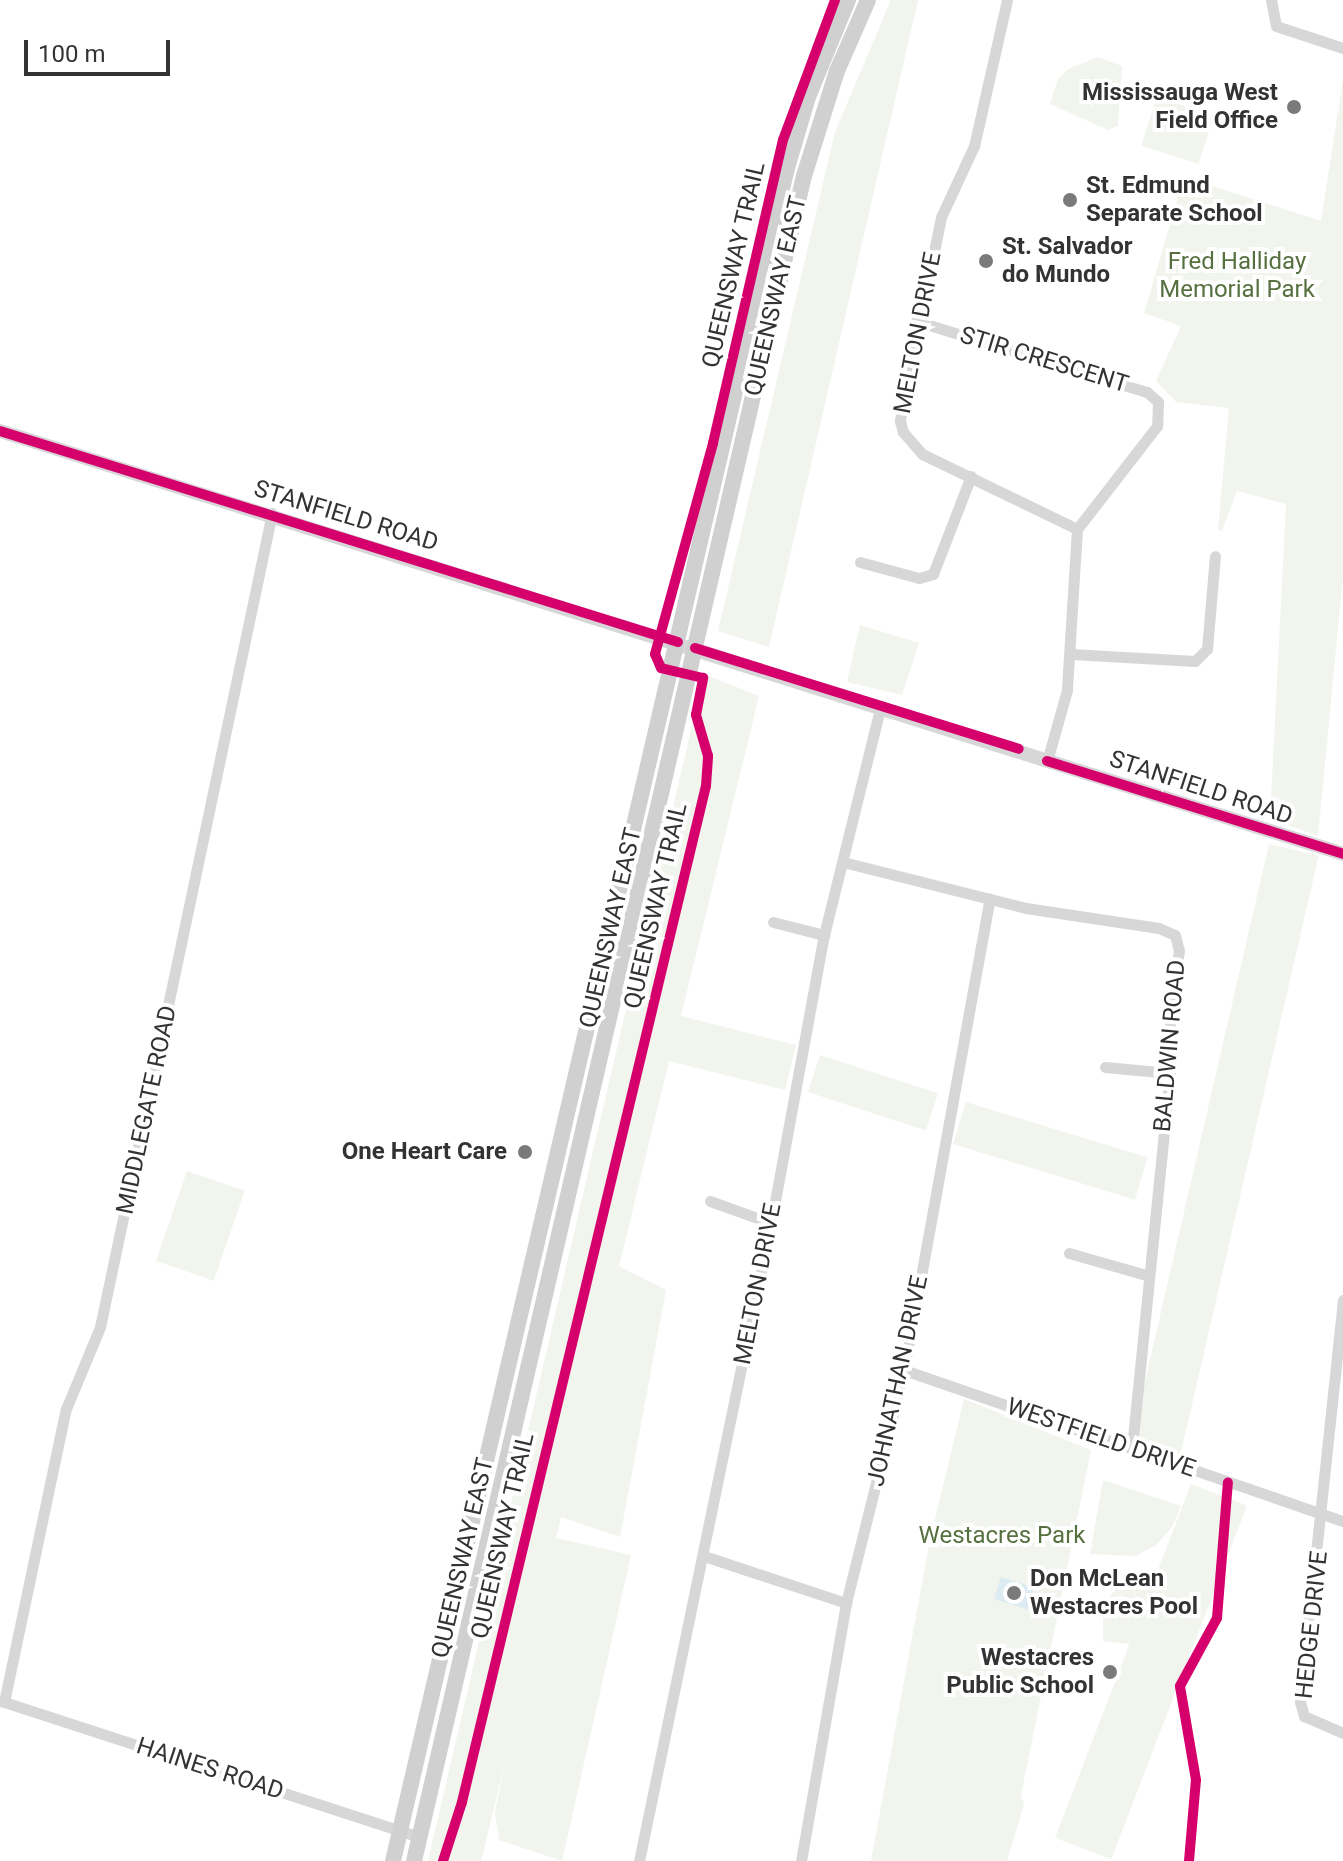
<!DOCTYPE html>
<style>
body{margin:0}
#map{position:relative;width:1343px;height:1861px;overflow:hidden;background:#fff;font-family:Roboto,sans-serif}
div>[style]{position:absolute}
[style*='--x']{left:calc(var(--x)*1px);top:calc(var(--y)*1px);width:calc(var(--w)*1px);rotate:calc(var(--a)*1deg)}
.green>*{inset:0;background:#f1f5ed;transform-origin:0 0}
.water>*{inset:0;background:#ddebf3;transform-origin:0 0}
.minor>*{height:11px;margin:-5.5px;padding:0 5.5px;transform-origin:5.5px;border-radius:5.5px;background:#d7d7d7}
.tertiary>*{height:14px;margin:-7px;padding:0 7px;transform-origin:7px;border-radius:7px;background:#d7d7d7}
.secondary>*{height:16px;margin:-8px;padding:0 8px;transform-origin:8px;border-radius:8px;background:#d0d0d0}
.cycleway>*{height:10px;margin:-5px;padding:0 5px;transform-origin:5px;border-radius:5px;background:#d6006c}
.dots>*{width:22px;height:22px;translate:-50% -50%;box-sizing:border-box;border:4px solid #fff;border-radius:50%}
span{translate:-50% -50%;white-space:nowrap;text-align:center;line-height:1.15;-webkit-text-stroke:8px #fff;paint-order:stroke}
.poi-label{font-size:24px;color:#333;font-weight:700}
.right{translate:-100% -50%;text-align:right}
.left{translate:0 -50%;text-align:left}
.park-label{font-size:24px;color:#56703f}
.street-label{font-size:24px;color:#333}
.scale{position:absolute;left:24px;top:40px;width:146px;height:36px;box-sizing:border-box;border:4px solid #333;border-top:0;padding-left:10px;font-size:24px;line-height:28px;white-space:nowrap;color:#333;-webkit-text-stroke:6px #fff;paint-order:stroke}
</style>
<div id="map">
<div class="green">
<div style="clip-path:polygon(891px 0,918px 0,769px 647px,718px 631px,835px 132px)"></div>
<div style="clip-path:polygon(1098px 57px,1122px 66px,1118px 126px,1108px 130px,1050px 104px,1058px 79px,1068px 69px)"></div>
<div style="clip-path:polygon(1343px 80px,1343px 576px,1318px 836px,1270px 819px,1286px 504px,1237px 491px,1222px 531px,1218px 530px,1229px 408px,1176px 402px,1156px 381px,1181px 326px,1144px 313px,1184px 177px,1321px 221px)"></div>
<div style="left:1157px;top:97px;width:60px;height:51px;rotate:18deg"></div>
<div style="clip-path:polygon(860px 625px,919px 643px,902px 695px,847px 682px)"></div>
<div style="clip-path:polygon(704px 674px,759px 696px,681px 1016px,796px 1045px,785px 1090px,669px 1061px,619px 1266px,666px 1290px,620px 1537px,561px 1517px,556px 1538px,631px 1555px,562px 1861px,499px 1840px,495px 1812px,505px 1763px,481px 1861px,428px 1861px)"></div>
<div style="left:1269px;top:844px;width:51px;height:614px;rotate:13deg"></div>
<div style="left:820px;top:1055px;width:124px;height:39px;rotate:18deg"></div>
<div style="left:966px;top:1102px;width:190px;height:44px;rotate:17deg"></div>
<div style="left:187px;top:1171px;width:61px;height:95px;rotate:19deg"></div>
<div style="clip-path:polygon(964px 1399px,1091px 1450px,1021px 1795px,1024px 1805px,1007px 1861px,871px 1861px,930px 1540px)"></div>
<div style="clip-path:polygon(1103px 1480px,1181px 1506px,1172px 1527px,1156px 1545px,1136px 1556px,1090px 1554px)"></div>
<div style="left:1191px;top:1484px;width:60px;height:379px;rotate:21deg"></div>
<div style="clip-path:polygon(1154px 1573px,1170px 1576px,1166px 1648px,1103px 1641px,1103px 1609px,1111px 1594px,1137px 1575px)"></div>
</div>
<div class="water">
<div style="left:1001px;top:1577px;width:35px;height:23px;rotate:18deg"></div>
</div>
<div class="minor">
<div style="--x:1007;--y:0;--w:150;--a:102.7"></div>
<div style="--x:974;--y:146;--w:78;--a:114.9"></div>
<div style="--x:941;--y:217;--w:208;--a:101.4"></div>
<div style="--x:900;--y:421;--w:11;--a:75"></div>
<div style="--x:903;--y:432;--w:29;--a:49"></div>
<div style="--x:922;--y:454;--w:172;--a:25.8"></div>
<div style="--x:1077;--y:529;--w:161;--a:93.6"></div>
<div style="--x:1067;--y:690;--w:74;--a:105.7"></div>
<div style="--x:1271;--y:0;--w:26;--a:79"></div>
<div style="--x:1276;--y:26;--w:71;--a:18.2"></div>
<div style="--x:916;--y:321;--w:242;--a:17.1"></div>
<div style="--x:1147;--y:392;--w:15;--a:42"></div>
<div style="--x:1158;--y:402;--w:24;--a:92"></div>
<div style="--x:1157;--y:426;--w:130;--a:127.8"></div>
<div style="--x:860;--y:562;--w:61;--a:15.2"></div>
<div style="--x:919;--y:578;--w:15;--a:-16"></div>
<div style="--x:933;--y:574;--w:105;--a:-68.8"></div>
<div style="--x:1071;--y:654;--w:124;--a:3.2"></div>
<div style="--x:1195;--y:661;--w:17;--a:-45"></div>
<div style="--x:1207;--y:649;--w:93;--a:-85.1"></div>
<div style="--x:843;--y:862;--w:189;--a:14.1"></div>
<div style="--x:1026;--y:908;--w:134;--a:8.6"></div>
<div style="--x:1159;--y:928;--w:17;--a:24"></div>
<div style="--x:1175;--y:935;--w:16;--a:76"></div>
<div style="--x:1179;--y:951;--w:50;--a:100.4"></div>
<div style="--x:1170;--y:1000;--w:73;--a:90"></div>
<div style="--x:1170;--y:1073;--w:378;--a:95.8"></div>
<div style="--x:773;--y:922;--w:53;--a:14.3"></div>
<div style="--x:1105;--y:1067;--w:65;--a:5.3"></div>
<div style="--x:710;--y:1201;--w:65;--a:19.8"></div>
<div style="--x:1069;--y:1253;--w:80;--a:15.9"></div>
<div style="--x:1343;--y:1300;--w:404;--a:96.1"></div>
<div style="--x:1300;--y:1702;--w:15;--a:74"></div>
<div style="--x:1304;--y:1716;--w:43;--a:23.6"></div>
<div style="--x:904;--y:1370;--w:464;--a:19"></div>
<div style="--x:704;--y:1556;--w:150;--a:18.3"></div>
<div style="--x:1;--y:1701;--w:440;--a:18"></div>
<div style="--x:4;--y:1702;--w:299;--a:-78.1"></div>
<div style="--x:66;--y:1409;--w:89;--a:-67.5"></div>
<div style="--x:100;--y:1327;--w:832;--a:-78.07"></div>
<div style="--x:639;--y:1861;--w:652;--a:-78.31"></div>
<div style="--x:771;--y:1223;--w:293;--a:-79.6"></div>
<div style="--x:824;--y:935;--w:234;--a:-76.1"></div>
<div style="--x:801;--y:1861;--w:262;--a:-80.1"></div>
<div style="--x:846;--y:1603;--w:240;--a:-76"></div>
<div style="--x:904;--y:1370;--w:479;--a:-79.7"></div>
</div>
<div class="tertiary">
<div style="--x:0;--y:431;--w:1408;--a:17.48"></div>
</div>
<div class="secondary">
<div style="--x:393;--y:1861;--w:1738;--a:-76.9"></div>
<div style="--x:787;--y:168;--w:74;--a:-73.5"></div>
<div style="--x:808;--y:97;--w:105;--a:-67.6"></div>
<div style="--x:414;--y:1861;--w:1730;--a:-76.97"></div>
<div style="--x:804;--y:176;--w:110;--a:-72.6"></div>
<div style="--x:837;--y:71;--w:77;--a:-66.4"></div>
</div>
<div class="cycleway">
<div style="--x:0;--y:431;--w:710;--a:17.29"></div>
<div style="--x:695;--y:648;--w:339;--a:17.3"></div>
<div style="--x:1047;--y:761;--w:310;--a:17.4"></div>
<div style="--x:443;--y:1861;--w:62;--a:-72.1"></div>
<div style="--x:462;--y:1802;--w:1045;--a:-76.5"></div>
<div style="--x:706;--y:786;--w:30;--a:-86"></div>
<div style="--x:708;--y:756;--w:43;--a:-106.3"></div>
<div style="--x:696;--y:715;--w:38;--a:-79"></div>
<div style="--x:703;--y:678;--w:43;--a:-166.6"></div>
<div style="--x:661;--y:668;--w:15;--a:-113"></div>
<div style="--x:655;--y:654;--w:219;--a:-74.6"></div>
<div style="--x:713;--y:443;--w:311;--a:-77"></div>
<div style="--x:783;--y:140;--w:149;--a:-69.6"></div>
<div style="--x:1189;--y:1861;--w:81;--a:-85.1"></div>
<div style="--x:1196;--y:1780;--w:95;--a:-99.7"></div>
<div style="--x:1180;--y:1686;--w:77;--a:-61.4"></div>
<div style="--x:1217;--y:1618;--w:136;--a:-85.4"></div>
</div>
<div class="dots">
<div style="left:1294px;top:107px;background:#7a7a7a"></div>
<div style="left:1070px;top:200px;background:#7a7a7a"></div>
<div style="left:986px;top:261px;background:#7a7a7a"></div>
<div style="left:525px;top:1152px;background:#7a7a7a"></div>
<div style="left:1014px;top:1593px;background:#7a7a7a"></div>
<div style="left:1110px;top:1672px;background:#7a7a7a"></div>
</div>
<div class="poi-label">
<span class="right" style="left:1278px;top:107px">Mississauga West<br>Field Office</span>
<span class="left" style="left:1086px;top:200px">St. Edmund<br>Separate School</span>
<span class="left" style="left:1002px;top:261px">St. Salvador<br>do Mundo</span>
<span class="right" style="left:507px;top:1152px">One Heart Care</span>
<span class="left" style="left:1030px;top:1593px">Don McLean<br>Westacres Pool</span>
<span class="right" style="left:1094px;top:1672px">Westacres<br>Public School</span>
</div>
<div class="park-label">
<span style="left:1237px;top:276px">Fred Halliday<br>Memorial Park</span>
<span style="left:1002px;top:1536px">Westacres Park</span>
</div>
<div class="street-label">
<span style="left:734px;top:265px;rotate:-77deg">QUEENSWAY TRAIL</span>
<span style="left:776px;top:296px;rotate:-77deg">QUEENSWAY EAST</span>
<span style="left:918px;top:333px;rotate:-79deg">MELTON DRIVE</span>
<span style="left:1044px;top:360px;rotate:17deg">STIR CRESCENT</span>
<span style="left:346px;top:516px;rotate:17deg">STANFIELD ROAD</span>
<span style="left:1201px;top:788px;rotate:18deg">STANFIELD ROAD</span>
<span style="left:656px;top:906px;rotate:-77deg">QUEENSWAY TRAIL</span>
<span style="left:611px;top:928px;rotate:-77deg">QUEENSWAY EAST</span>
<span style="left:1170px;top:1046px;rotate:-85deg">BALDWIN ROAD</span>
<span style="left:147px;top:1110px;rotate:-78deg">MIDDLEGATE ROAD</span>
<span style="left:758px;top:1284px;rotate:-79deg">MELTON DRIVE</span>
<span style="left:898px;top:1381px;rotate:-78deg">JOHNATHAN DRIVE</span>
<span style="left:1101px;top:1438px;rotate:19deg">WESTFIELD DRIVE</span>
<span style="left:503px;top:1536px;rotate:-77deg">QUEENSWAY TRAIL</span>
<span style="left:463px;top:1558px;rotate:-77deg">QUEENSWAY EAST</span>
<span style="left:1312px;top:1625px;rotate:-84deg">HEDGE DRIVE</span>
<span style="left:210px;top:1769px;rotate:18deg">HAINES ROAD</span>
</div>
<div class="scale">100 m</div>
</div>
